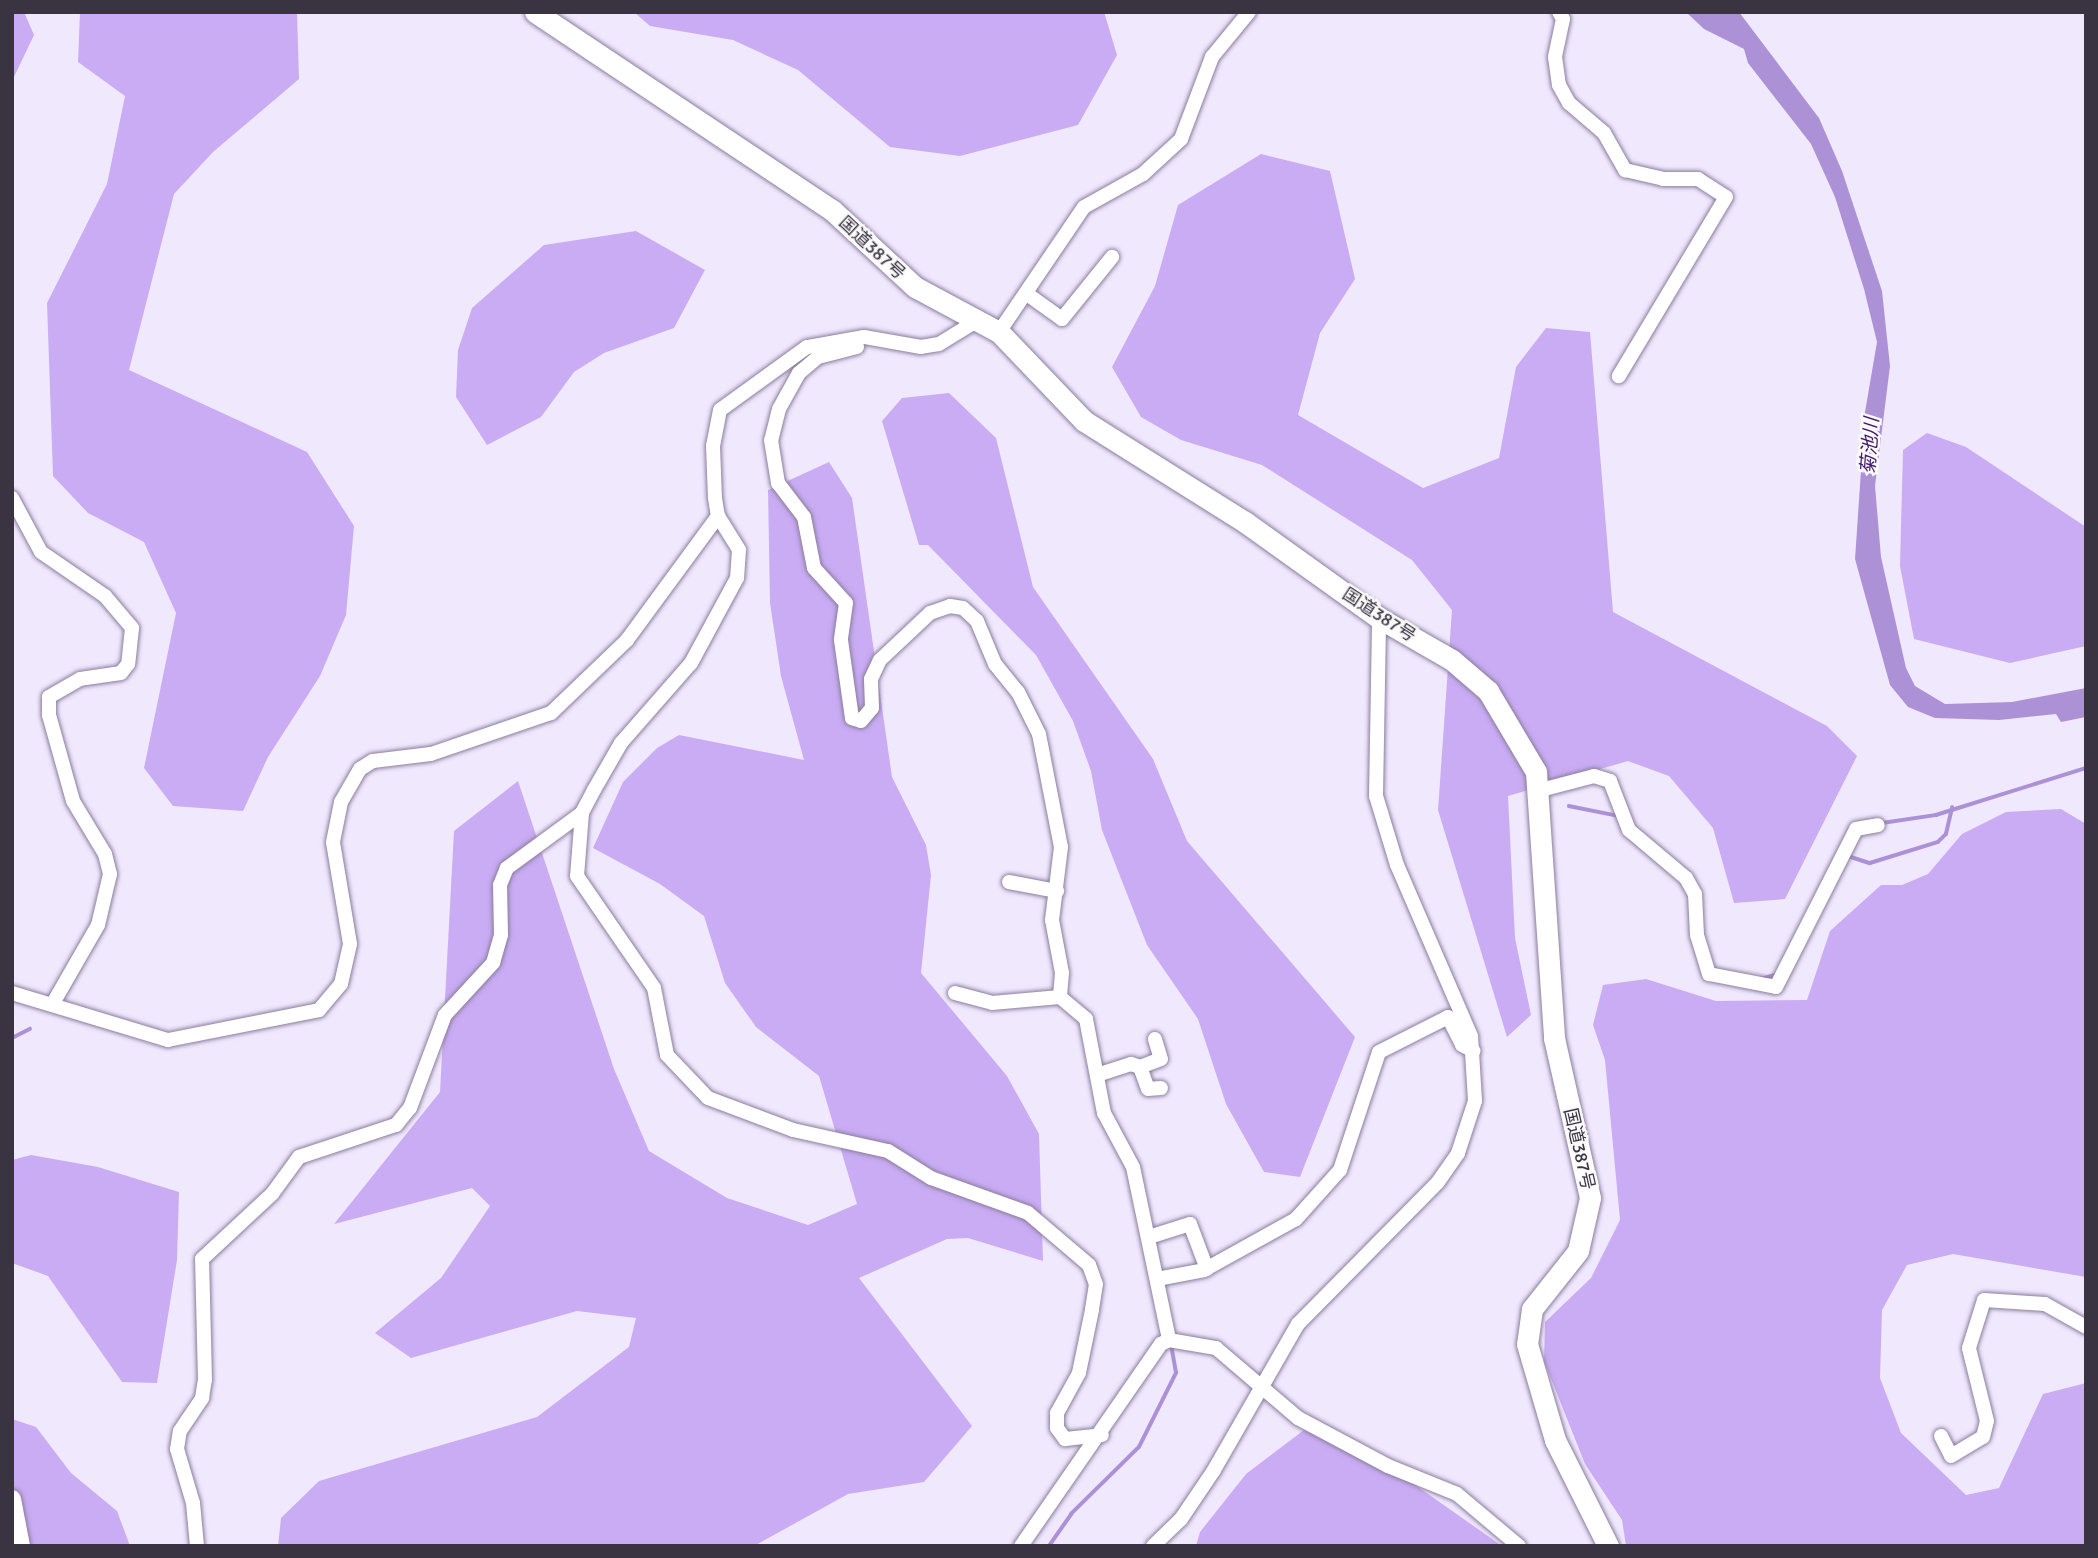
<!DOCTYPE html>
<meta charset="utf-8">
<style>
body{margin:0}
#map{position:relative;width:2098px;height:1558px;overflow:hidden;background:#f0e9fe;font-family:Signika,"Noto Sans JP",sans-serif}
div>[style]{position:absolute}
[style*='--x']{left:calc(var(--x)*1px);top:calc(var(--y)*1px);width:calc(var(--w)*1px);rotate:calc(var(--a)*1deg)}
.forest>*{inset:0;background:#c9acf4}
.water>*{inset:0;background:#ad91d7}
.stream>*{height:3.5px;margin:-1.75px;padding:0 1.75px;transform-origin:1.75px;border-radius:1.75px;background:#ad91d7}
.roads{filter:drop-shadow(0 0 2px #8a7d9d) drop-shadow(0 0 2px #8a7d9d)}
.minor>*{height:14px;margin:-7px;padding:0 7px;transform-origin:7px;border-radius:7px;background:#fff}
.major>*{height:18px;margin:-9px;padding:0 9px;transform-origin:9px;border-radius:9px;background:#fff}
.highway>*{height:21px;margin:-10.5px;padding:0 10.5px;transform-origin:10.5px;border-radius:10.5px;background:#fff}
span{translate:-50% -50%;white-space:nowrap;text-align:center;line-height:1.15;-webkit-text-stroke:5px #fafafa;paint-order:stroke}
.street-label{font-size:18px;color:#3a3442}
.water-label{font-size:19px;color:#43196b;font-style:italic}
.frame{position:absolute;inset:0;border:14px solid #3a3442;pointer-events:none}
</style>
<div id="map">
<div class="forest">
<div style="clip-path:polygon(12px 12px,24px 12px,34px 35px,12px 81px)"></div>
<div style="clip-path:polygon(80px 12px,297px 12px,299px 79px,213px 152px,174px 194px,129px 370px,307px 452px,354px 526px,346px 615px,320px 676px,268px 757px,243px 811px,173px 806px,144px 768px,176px 613px,144px 542px,88px 513px,53px 476px,47px 303px,107px 184px,125px 96px,78px 62px)"></div>
<div style="clip-path:polygon(634px 12px,1104px 12px,1117px 55px,1078px 125px,960px 156px,890px 147px,798px 70px,733px 40px,650px 26px)"></div>
<div style="clip-path:polygon(1261px 154px,1330px 171px,1355px 279px,1320px 333px,1298px 415px,1423px 488px,1499px 458px,1516px 367px,1546px 328px,1590px 332px,1613px 612px,1827px 726px,1857px 756px,1785px 899px,1734px 903px,1713px 828px,1669px 776px,1628px 761px,1508px 796px,1515px 938px,1531px 1015px,1507px 1037px,1438px 810px,1452px 610px,1412px 560px,1262px 465px,1181px 440px,1141px 417px,1112px 367px,1155px 286px,1178px 205px)"></div>
<div style="clip-path:polygon(636px 231px,705px 270px,674px 328px,604px 353px,574px 372px,541px 417px,487px 445px,456px 397px,458px 350px,472px 308px,544px 245px)"></div>
<div style="clip-path:polygon(949px 393px,996px 438px,1033px 587px,1153px 759px,1187px 841px,1355px 1037px,1300px 1177px,1264px 1172px,1226px 1104px,1198px 1019px,1147px 945px,1102px 830px,1091px 771px,1073px 721px,1036px 655px,928px 545px,919px 545px,882px 421px,902px 398px)"></div>
<div style="clip-path:polygon(1927px 433px,1966px 447px,2086px 527px,2086px 646px,2010px 663px,1914px 639px,1900px 566px,1903px 450px)"></div>
<div style="clip-path:polygon(829px 462px,852px 498px,892px 777px,926px 845px,931px 875px,921px 973px,1007px 1076px,1039px 1134px,1043px 1261px,968px 1238px,947px 1239px,859px 1278px,972px 1426px,924px 1482px,848px 1494px,754px 1546px,278px 1546px,281px 1518px,319px 1481px,537px 1417px,629px 1347px,636px 1318px,577px 1311px,411px 1358px,375px 1333px,441px 1278px,490px 1206px,472px 1188px,334px 1224px,440px 1092px,454px 831px,518px 781px,614px 1069px,649px 1151px,727px 1198px,808px 1225px,857px 1204px,819px 1076px,756px 1027px,725px 983px,704px 916px,660px 884px,593px 848px,623px 782px,657px 748px,679px 735px,804px 760px,781px 676px,770px 603px,768px 490px)"></div>
<div style="clip-path:polygon(2061px 809px,2086px 824px,2086px 1277px,1953px 1254px,1907px 1265px,1882px 1310px,1880px 1378px,1901px 1433px,1966px 1495px,1999px 1488px,2043px 1394px,2086px 1383px,2086px 1546px,1626px 1546px,1622px 1520px,1585px 1464px,1544px 1361px,1545px 1322px,1591px 1278px,1620px 1220px,1605px 1060px,1593px 1025px,1603px 985px,1646px 979px,1716px 1001px,1807px 1000px,1830px 931px,1881px 885px,1902px 885px,1928px 874px,1962px 834px,2006px 812px)"></div>
<div style="clip-path:polygon(31px 1155px,98px 1167px,179px 1192px,177px 1260px,157px 1383px,122px 1382px,48px 1276px,12px 1263px,12px 1160px)"></div>
<div style="clip-path:polygon(12px 1419px,36px 1427px,71px 1473px,117px 1511px,130px 1546px,12px 1546px)"></div>
<div style="clip-path:polygon(1304px 1430px,1411px 1482px,1502px 1546px,1196px 1546px,1200px 1532px,1246px 1474px)"></div>
</div>
<div class="water">
<div style="clip-path:polygon(1686px 12px,1739px 12px,1819px 118px,1842px 171px,1882px 291px,1890px 366px,1875px 486px,1881px 557px,1906px 668px,1915px 686px,1945px 704px,2012px 702px,2086px 688px,2086px 717px,2061px 722px,2056px 714px,1999px 720px,1935px 718px,1908px 707px,1890px 685px,1855px 559px,1865px 412px,1877px 342px,1864px 289px,1835px 197px,1811px 144px,1748px 63px,1744px 49px,1704px 29px)"></div>
</div>
<div class="stream">
<div style="--x:1569;--y:806;--w:51;--a:11.3"></div>
<div style="--x:1882;--y:823;--w:55;--a:-8.4"></div>
<div style="--x:1936;--y:815;--w:157;--a:-17.4"></div>
<div style="--x:1848;--y:856;--w:23;--a:18"></div>
<div style="--x:1870;--y:863;--w:71;--a:-17.2"></div>
<div style="--x:1938;--y:842;--w:11;--a:-45"></div>
<div style="--x:1946;--y:834;--w:27;--a:-77"></div>
<div style="--x:1761;--y:979;--w:18;--a:-16"></div>
<div style="--x:12;--y:1038;--w:20;--a:-27"></div>
<div style="--x:1049;--y:1546;--w:39;--a:-55"></div>
<div style="--x:1071;--y:1514;--w:95;--a:-44.6"></div>
<div style="--x:1139;--y:1447;--w:83;--a:-63.4"></div>
<div style="--x:1176;--y:1373;--w:27;--a:-100"></div>
</div>
<div class="roads">
<div class="minor">
<div style="--x:1559;--y:12;--w:8;--a:60"></div>
<div style="--x:1563;--y:19;--w:39;--a:102"></div>
<div style="--x:1555;--y:57;--w:28;--a:82"></div>
<div style="--x:1559;--y:85;--w:21;--a:61"></div>
<div style="--x:1569;--y:103;--w:46;--a:40.6"></div>
<div style="--x:1604;--y:133;--w:43;--a:60.4"></div>
<div style="--x:1625;--y:170;--w:39;--a:13"></div>
<div style="--x:1663;--y:179;--w:35;--a:0"></div>
<div style="--x:1698;--y:179;--w:33;--a:33"></div>
<div style="--x:1726;--y:197;--w:209;--a:120.9"></div>
<div style="--x:1027;--y:294;--w:43;--a:35.5"></div>
<div style="--x:1062;--y:319;--w:80;--a:-51.1"></div>
<div style="--x:978;--y:320;--w:46;--a:148.4"></div>
<div style="--x:939;--y:344;--w:18;--a:171"></div>
<div style="--x:921;--y:347;--w:58;--a:-170"></div>
<div style="--x:864;--y:337;--w:58;--a:170"></div>
<div style="--x:807;--y:347;--w:107;--a:144.1"></div>
<div style="--x:720;--y:410;--w:37;--a:101"></div>
<div style="--x:713;--y:446;--w:52;--a:87.8"></div>
<div style="--x:715;--y:498;--w:18;--a:81"></div>
<div style="--x:718;--y:516;--w:40;--a:58"></div>
<div style="--x:739;--y:550;--w:28;--a:94"></div>
<div style="--x:737;--y:578;--w:97;--a:118.4"></div>
<div style="--x:691;--y:663;--w:106;--a:131.2"></div>
<div style="--x:621;--y:743;--w:54;--a:119.9"></div>
<div style="--x:594;--y:790;--w:26;--a:118"></div>
<div style="--x:582;--y:813;--w:63;--a:94.5"></div>
<div style="--x:577;--y:876;--w:136;--a:55.5"></div>
<div style="--x:654;--y:988;--w:68;--a:79"></div>
<div style="--x:667;--y:1055;--w:59;--a:46.4"></div>
<div style="--x:708;--y:1098;--w:91;--a:20.6"></div>
<div style="--x:793;--y:1130;--w:97;--a:12.5"></div>
<div style="--x:888;--y:1151;--w:51;--a:32.1"></div>
<div style="--x:931;--y:1178;--w:103;--a:19.8"></div>
<div style="--x:1028;--y:1213;--w:80;--a:40.4"></div>
<div style="--x:1089;--y:1265;--w:20;--a:70"></div>
<div style="--x:1096;--y:1284;--w:26;--a:99"></div>
<div style="--x:1092;--y:1310;--w:64;--a:101.7"></div>
<div style="--x:1079;--y:1373;--w:46;--a:118.8"></div>
<div style="--x:1057;--y:1413;--w:15;--a:90"></div>
<div style="--x:1057;--y:1428;--w:14;--a:54"></div>
<div style="--x:1065;--y:1439;--w:37;--a:-6"></div>
<div style="--x:999;--y:332;--w:151;--a:-55.8"></div>
<div style="--x:1084;--y:207;--w:68;--a:-29.2"></div>
<div style="--x:1143;--y:174;--w:52;--a:-42.6"></div>
<div style="--x:1181;--y:139;--w:88;--a:-69.3"></div>
<div style="--x:1212;--y:57;--w:58;--a:-50.6"></div>
<div style="--x:857;--y:347;--w:40;--a:165.6"></div>
<div style="--x:818;--y:357;--w:25;--a:140"></div>
<div style="--x:799;--y:373;--w:41;--a:119.1"></div>
<div style="--x:779;--y:409;--w:32;--a:104"></div>
<div style="--x:771;--y:440;--w:44;--a:80.8"></div>
<div style="--x:778;--y:483;--w:43;--a:52.6"></div>
<div style="--x:804;--y:517;--w:52;--a:78.9"></div>
<div style="--x:814;--y:568;--w:47;--a:47.6"></div>
<div style="--x:846;--y:603;--w:37;--a:98"></div>
<div style="--x:841;--y:640;--w:79;--a:82"></div>
<div style="--x:852;--y:718;--w:9;--a:18"></div>
<div style="--x:861;--y:721;--w:17;--a:-50"></div>
<div style="--x:872;--y:708;--w:29;--a:-92"></div>
<div style="--x:871;--y:679;--w:21;--a:-65"></div>
<div style="--x:880;--y:660;--w:69;--a:-43.2"></div>
<div style="--x:930;--y:613;--w:21;--a:-19"></div>
<div style="--x:950;--y:606;--w:13;--a:9"></div>
<div style="--x:963;--y:608;--w:19;--a:43"></div>
<div style="--x:977;--y:621;--w:47;--a:67.3"></div>
<div style="--x:995;--y:664;--w:36;--a:51"></div>
<div style="--x:1018;--y:692;--w:47;--a:63.4"></div>
<div style="--x:1039;--y:734;--w:115;--a:79"></div>
<div style="--x:1061;--y:847;--w:74;--a:97"></div>
<div style="--x:1052;--y:920;--w:54;--a:79.3"></div>
<div style="--x:1062;--y:973;--w:24;--a:95"></div>
<div style="--x:12;--y:498;--w:61;--a:61.8"></div>
<div style="--x:41;--y:552;--w:78;--a:34.5"></div>
<div style="--x:105;--y:596;--w:42;--a:49.8"></div>
<div style="--x:132;--y:628;--w:36;--a:96"></div>
<div style="--x:128;--y:664;--w:11;--a:128"></div>
<div style="--x:121;--y:673;--w:41;--a:171.7"></div>
<div style="--x:80;--y:679;--w:36;--a:150"></div>
<div style="--x:49;--y:697;--w:18;--a:90"></div>
<div style="--x:49;--y:715;--w:89;--a:74.4"></div>
<div style="--x:73;--y:801;--w:62;--a:58.9"></div>
<div style="--x:105;--y:854;--w:21;--a:76"></div>
<div style="--x:110;--y:874;--w:52;--a:103.2"></div>
<div style="--x:98;--y:925;--w:92;--a:119.9"></div>
<div style="--x:1537;--y:791;--w:59;--a:-14.7"></div>
<div style="--x:1594;--y:776;--w:17;--a:17"></div>
<div style="--x:1610;--y:781;--w:53;--a:68.8"></div>
<div style="--x:1629;--y:830;--w:75;--a:40.1"></div>
<div style="--x:1686;--y:878;--w:18;--a:61"></div>
<div style="--x:1695;--y:894;--w:41;--a:87.2"></div>
<div style="--x:1697;--y:935;--w:41;--a:72.9"></div>
<div style="--x:1709;--y:974;--w:68;--a:11"></div>
<div style="--x:1776;--y:987;--w:177;--a:-63.1"></div>
<div style="--x:1856;--y:829;--w:22;--a:-10"></div>
<div style="--x:1009;--y:882;--w:49;--a:10.6"></div>
<div style="--x:12;--y:993;--w:163;--a:16.8"></div>
<div style="--x:168;--y:1040;--w:154;--a:-11.2"></div>
<div style="--x:319;--y:1010;--w:34;--a:-50"></div>
<div style="--x:341;--y:984;--w:41;--a:-77.3"></div>
<div style="--x:350;--y:944;--w:103;--a:-99.5"></div>
<div style="--x:333;--y:842;--w:41;--a:-78.7"></div>
<div style="--x:341;--y:802;--w:38;--a:-60"></div>
<div style="--x:360;--y:769;--w:15;--a:-32"></div>
<div style="--x:373;--y:761;--w:58;--a:-6.9"></div>
<div style="--x:431;--y:754;--w:127;--a:-18.9"></div>
<div style="--x:551;--y:713;--w:105;--a:-43.8"></div>
<div style="--x:627;--y:640;--w:154;--a:-53.7"></div>
<div style="--x:955;--y:993;--w:38;--a:15"></div>
<div style="--x:992;--y:1003;--w:68;--a:-5"></div>
<div style="--x:1060;--y:997;--w:34;--a:40"></div>
<div style="--x:1086;--y:1019;--w:96;--a:79.2"></div>
<div style="--x:1104;--y:1113;--w:61;--a:61.8"></div>
<div style="--x:1133;--y:1167;--w:177;--a:78.2"></div>
<div style="--x:1140;--y:1067;--w:22;--a:-21"></div>
<div style="--x:1161;--y:1059;--w:21;--a:-107"></div>
<div style="--x:1097;--y:1075;--w:36;--a:-18"></div>
<div style="--x:1131;--y:1064;--w:9;--a:18"></div>
<div style="--x:1140;--y:1067;--w:23;--a:70"></div>
<div style="--x:1148;--y:1089;--w:13;--a:-4"></div>
<div style="--x:1149;--y:1237;--w:43;--a:-17.6"></div>
<div style="--x:1190;--y:1224;--w:48;--a:69.3"></div>
<div style="--x:1157;--y:1279;--w:48;--a:-10.8"></div>
<div style="--x:1204;--y:1270;--w:105;--a:-29"></div>
<div style="--x:1296;--y:1219;--w:66;--a:-48.1"></div>
<div style="--x:1340;--y:1170;--w:124;--a:-71.7"></div>
<div style="--x:1379;--y:1052;--w:77;--a:-26.9"></div>
<div style="--x:1448;--y:1017;--w:31;--a:63"></div>
<div style="--x:1462;--y:1045;--w:13;--a:27"></div>
<div style="--x:1941;--y:1436;--w:22;--a:63"></div>
<div style="--x:1951;--y:1456;--w:37;--a:-31"></div>
<div style="--x:1983;--y:1437;--w:16;--a:-76"></div>
<div style="--x:1987;--y:1421;--w:75;--a:-103.9"></div>
<div style="--x:1969;--y:1348;--w:50;--a:-72.6"></div>
<div style="--x:1984;--y:1300;--w:61;--a:3.8"></div>
<div style="--x:2045;--y:1304;--w:47;--a:29.3"></div>
<div style="--x:197;--y:1546;--w:43;--a:-95.3"></div>
<div style="--x:193;--y:1503;--w:56;--a:-106.5"></div>
<div style="--x:177;--y:1449;--w:18;--a:-81"></div>
<div style="--x:180;--y:1431;--w:40;--a:-56"></div>
<div style="--x:202;--y:1398;--w:18;--a:-81"></div>
<div style="--x:205;--y:1380;--w:121;--a:-91.4"></div>
<div style="--x:202;--y:1259;--w:96;--a:-42.9"></div>
<div style="--x:272;--y:1194;--w:46;--a:-53.9"></div>
<div style="--x:299;--y:1157;--w:102;--a:-18.3"></div>
<div style="--x:396;--y:1125;--w:22;--a:-51"></div>
<div style="--x:410;--y:1108;--w:99;--a:-69.4"></div>
<div style="--x:445;--y:1015;--w:71;--a:-47.3"></div>
<div style="--x:493;--y:963;--w:29;--a:-74"></div>
<div style="--x:501;--y:935;--w:50;--a:-91.1"></div>
<div style="--x:500;--y:885;--w:18;--a:-68"></div>
<div style="--x:507;--y:868;--w:93;--a:-36.3"></div>
<div style="--x:1021;--y:1546;--w:246;--a:-55.3"></div>
<div style="--x:1161;--y:1344;--w:9;--a:-27"></div>
<div style="--x:1169;--y:1340;--w:48;--a:9.7"></div>
<div style="--x:1216;--y:1348;--w:108;--a:40.5"></div>
<div style="--x:1298;--y:1418;--w:102;--a:28.1"></div>
<div style="--x:1388;--y:1466;--w:74;--a:22.1"></div>
<div style="--x:1457;--y:1494;--w:81;--a:40"></div>
<div style="--x:1153;--y:1546;--w:39;--a:-44"></div>
<div style="--x:1181;--y:1519;--w:59;--a:-56"></div>
<div style="--x:1214;--y:1470;--w:168;--a:-60.1"></div>
<div style="--x:1298;--y:1324;--w:199;--a:-45.4"></div>
<div style="--x:1438;--y:1182;--w:35;--a:-55"></div>
<div style="--x:1458;--y:1153;--w:55;--a:-71.9"></div>
<div style="--x:1475;--y:1101;--w:65;--a:-93.5"></div>
<div style="--x:1471;--y:1036;--w:186;--a:-113.4"></div>
<div style="--x:1397;--y:865;--w:72;--a:-106.9"></div>
<div style="--x:1376;--y:796;--w:178;--a:-89"></div>
</div>
<div class="major">
<div style="--x:12;--y:1499;--w:48;--a:79.2"></div>
</div>
<div class="highway">
<div style="--x:535;--y:12;--w:357;--a:33.7"></div>
<div style="--x:832;--y:210;--w:113;--a:42.9"></div>
<div style="--x:915;--y:287;--w:95;--a:28.2"></div>
<div style="--x:999;--y:332;--w:123;--a:46.3"></div>
<div style="--x:1084;--y:421;--w:190;--a:32.1"></div>
<div style="--x:1245;--y:522;--w:165;--a:35.6"></div>
<div style="--x:1379;--y:618;--w:84;--a:29.9"></div>
<div style="--x:1452;--y:660;--w:48;--a:40.7"></div>
<div style="--x:1488;--y:691;--w:94;--a:59.3"></div>
<div style="--x:1536;--y:772;--w:267;--a:86.1"></div>
<div style="--x:1554;--y:1038;--w:164;--a:77.3"></div>
<div style="--x:1590;--y:1198;--w:54;--a:102.8"></div>
<div style="--x:1578;--y:1251;--w:74;--a:128.4"></div>
<div style="--x:1532;--y:1309;--w:35;--a:98"></div>
<div style="--x:1527;--y:1344;--w:100;--a:73.7"></div>
<div style="--x:1555;--y:1440;--w:119;--a:63.4"></div>
</div>
</div>
<div class="street-label">
<span style="left:872px;top:248px;rotate:43deg">国道387号</span>
<span style="left:1379px;top:615px;rotate:33deg">国道387号</span>
<span style="left:1579px;top:1149px;rotate:77deg">国道387号</span>
</div>
<div class="water-label">
<span style="left:1871px;top:446px;rotate:-86deg">菊池川</span>
</div>
<div class="frame"></div>
</div>
